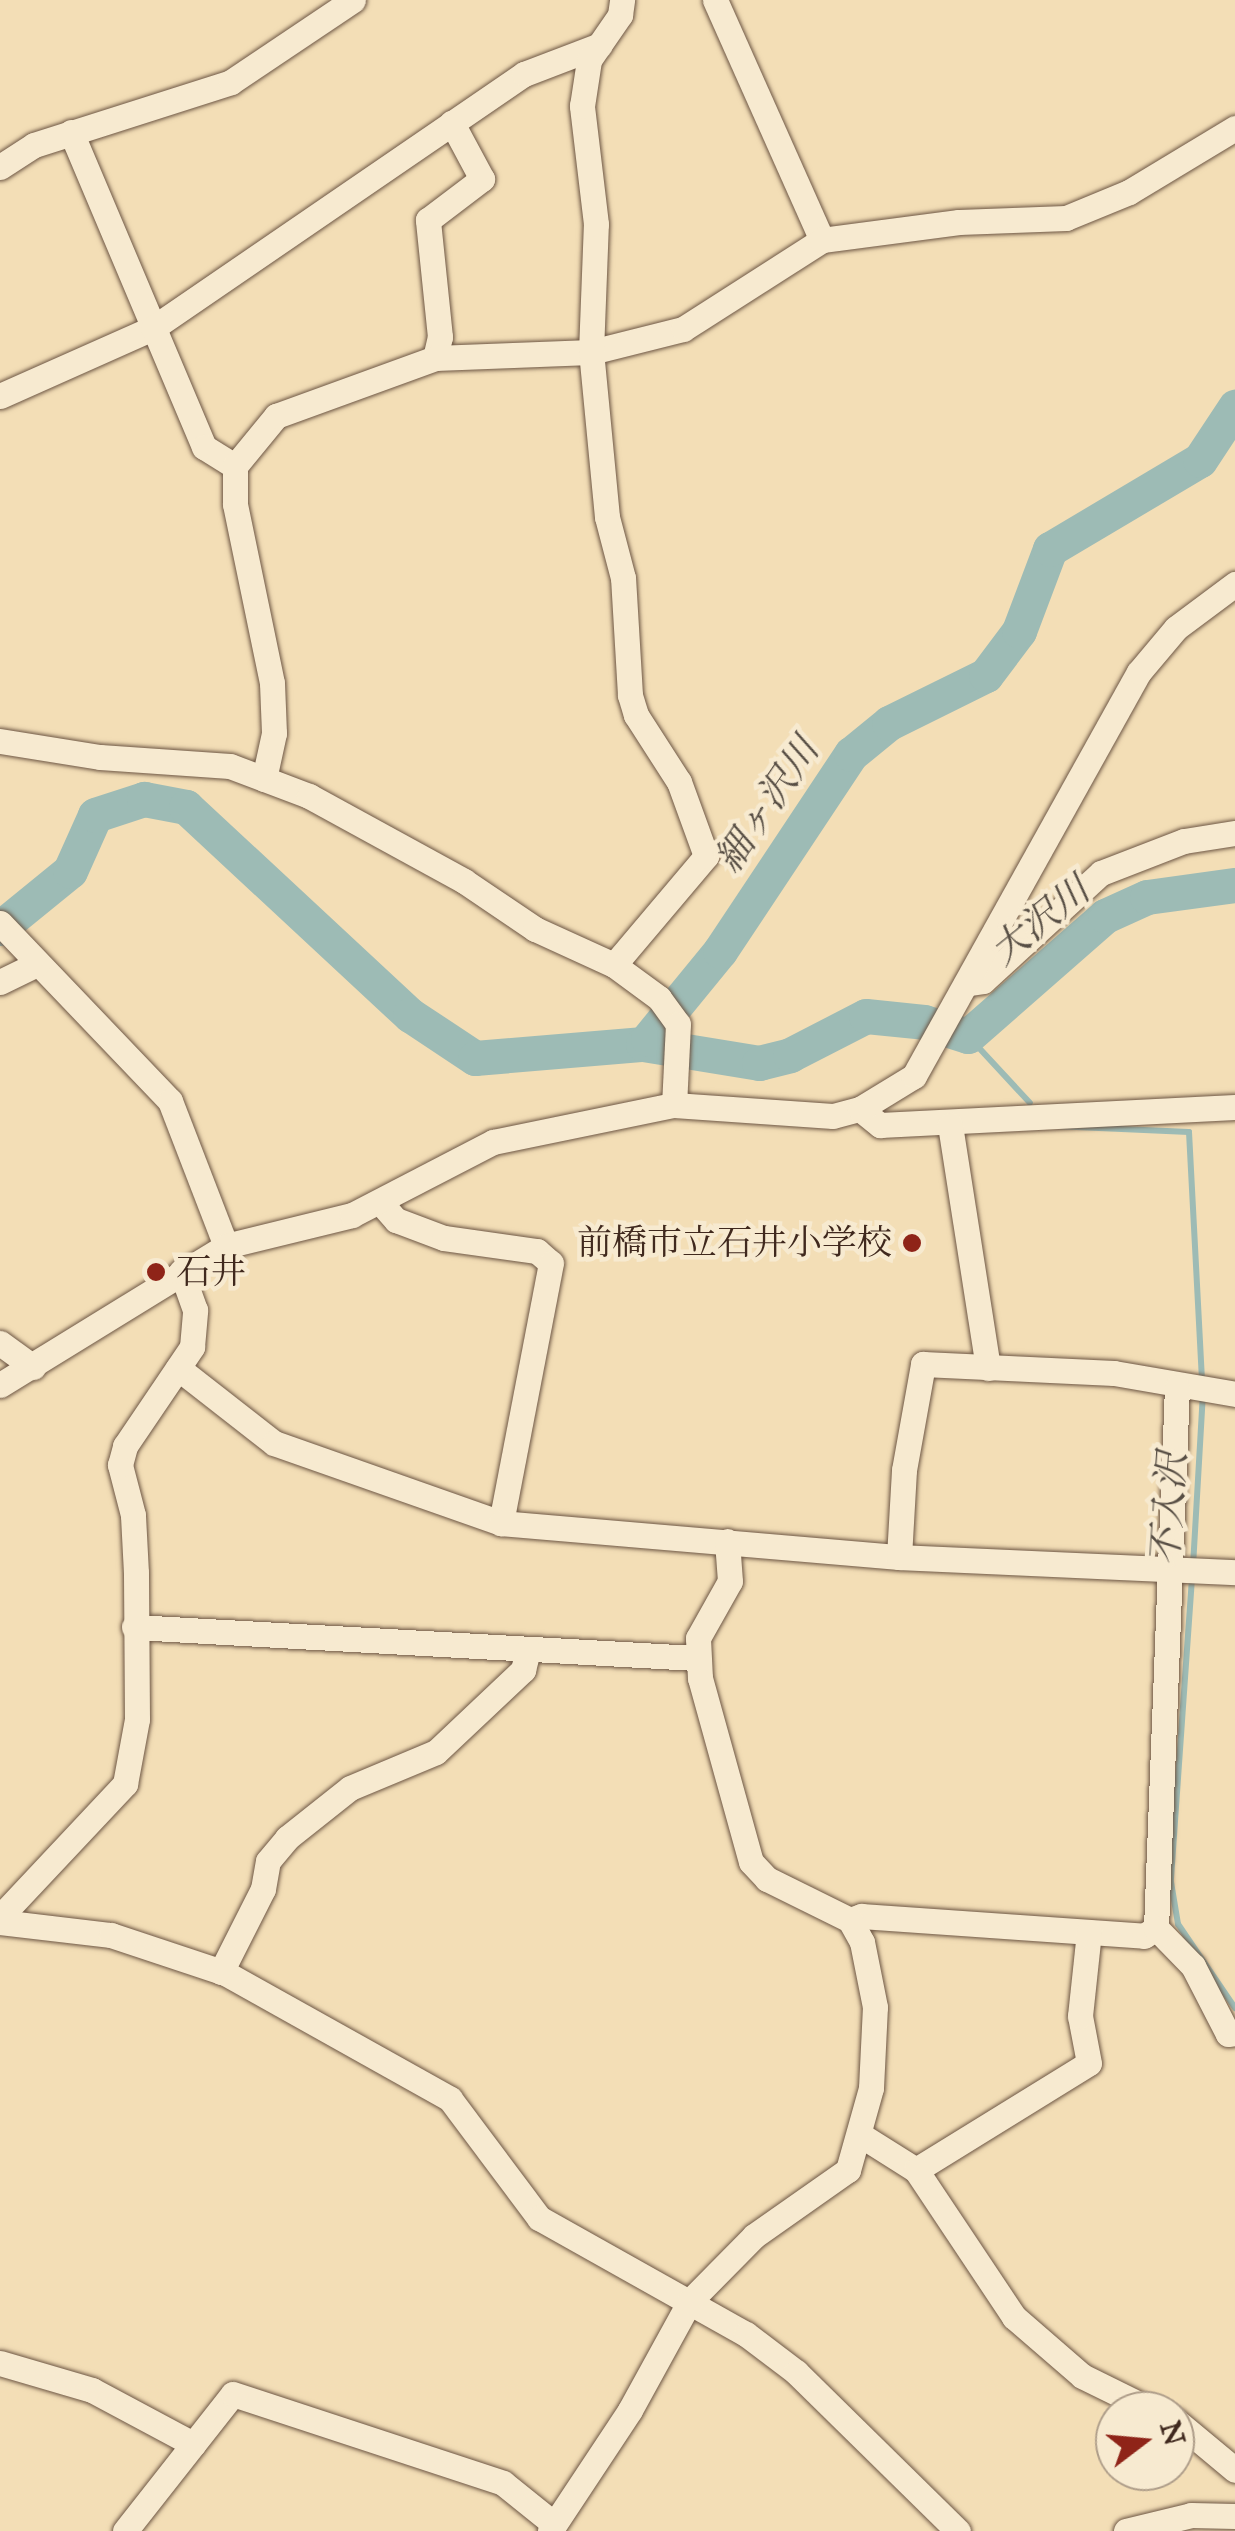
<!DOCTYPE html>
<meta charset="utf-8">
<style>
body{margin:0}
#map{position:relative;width:1235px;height:2531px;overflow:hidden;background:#f3deb6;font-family:"IM FELL Great Primer","Noto Serif JP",serif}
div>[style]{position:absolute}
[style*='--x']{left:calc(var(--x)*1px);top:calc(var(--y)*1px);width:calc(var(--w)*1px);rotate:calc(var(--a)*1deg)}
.stream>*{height:6px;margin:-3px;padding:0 3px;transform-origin:3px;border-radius:3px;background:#9dbbb5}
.river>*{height:35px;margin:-17.5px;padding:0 17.5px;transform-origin:17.5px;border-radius:17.5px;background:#9dbbb5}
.roads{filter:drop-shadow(0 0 2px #6d5644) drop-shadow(0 0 2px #6d5644)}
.minor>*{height:25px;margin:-12.5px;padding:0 12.5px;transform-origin:12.5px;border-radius:12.5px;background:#f7ead0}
.dots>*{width:28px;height:28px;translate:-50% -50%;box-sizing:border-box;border:5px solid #f7ead0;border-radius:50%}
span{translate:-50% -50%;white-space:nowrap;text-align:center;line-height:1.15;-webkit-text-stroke:9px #f7ead0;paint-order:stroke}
.poi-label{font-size:35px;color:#40291e}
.right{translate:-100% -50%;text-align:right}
.left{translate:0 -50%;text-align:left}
.water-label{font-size:38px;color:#574e44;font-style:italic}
.north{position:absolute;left:1095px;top:2391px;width:100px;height:100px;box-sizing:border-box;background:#f7ead0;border:2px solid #ae9d89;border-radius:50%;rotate:74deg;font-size:28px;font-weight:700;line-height:40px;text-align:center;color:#40291e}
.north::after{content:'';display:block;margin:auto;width:35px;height:45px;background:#8f2418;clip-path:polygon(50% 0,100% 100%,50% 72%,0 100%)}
</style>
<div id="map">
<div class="stream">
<div style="--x:968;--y:1036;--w:91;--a:47.2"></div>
<div style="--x:1054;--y:1126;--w:135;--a:2.5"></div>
<div style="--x:1189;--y:1132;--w:249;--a:87"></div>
<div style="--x:1193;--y:1566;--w:172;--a:-86.7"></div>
<div style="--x:1192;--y:1578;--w:305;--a:94"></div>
<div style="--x:1171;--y:1882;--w:43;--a:80.5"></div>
<div style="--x:1178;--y:1924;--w:102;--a:55.8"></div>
</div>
<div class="river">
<div style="--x:0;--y:928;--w:90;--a:-39.2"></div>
<div style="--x:70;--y:871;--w:61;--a:-65.9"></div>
<div style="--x:95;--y:815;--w:52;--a:-18.1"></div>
<div style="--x:144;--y:799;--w:43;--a:10.8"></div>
<div style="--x:186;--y:807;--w:306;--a:42.9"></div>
<div style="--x:410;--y:1015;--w:78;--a:33.5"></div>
<div style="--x:475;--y:1058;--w:169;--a:-4.8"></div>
<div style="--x:643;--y:1044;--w:118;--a:9.3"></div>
<div style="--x:759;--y:1063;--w:32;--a:-14"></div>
<div style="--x:790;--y:1055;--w:85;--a:-27.2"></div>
<div style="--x:866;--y:1016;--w:58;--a:5.9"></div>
<div style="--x:924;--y:1022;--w:46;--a:17.7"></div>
<div style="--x:968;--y:1036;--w:182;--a:-41.2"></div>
<div style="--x:1105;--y:916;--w:46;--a:-24.3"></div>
<div style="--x:1147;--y:897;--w:89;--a:-7.8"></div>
<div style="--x:648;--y:1039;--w:114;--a:-50.7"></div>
<div style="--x:720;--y:951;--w:237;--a:-56.4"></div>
<div style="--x:851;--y:754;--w:49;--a:-39.2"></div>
<div style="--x:889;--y:723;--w:108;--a:-26.3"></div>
<div style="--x:986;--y:675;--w:55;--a:-53.1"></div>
<div style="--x:1019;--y:631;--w:88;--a:-69.3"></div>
<div style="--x:1050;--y:549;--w:174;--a:-30.7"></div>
<div style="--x:1200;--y:460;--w:64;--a:-56.6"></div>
</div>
<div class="roads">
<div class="minor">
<div style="--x:715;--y:0;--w:263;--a:66"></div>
<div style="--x:71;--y:132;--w:342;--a:67.1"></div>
<div style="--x:204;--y:447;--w:36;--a:32"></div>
<div style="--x:0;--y:167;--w:40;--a:-32.9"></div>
<div style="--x:34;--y:145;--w:207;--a:-17.7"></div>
<div style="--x:231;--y:82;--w:147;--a:-33.9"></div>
<div style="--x:435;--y:358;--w:22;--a:-77"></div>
<div style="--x:440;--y:337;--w:118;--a:-95.9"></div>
<div style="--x:428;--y:220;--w:68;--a:-37.2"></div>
<div style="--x:482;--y:179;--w:64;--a:-118.2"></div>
<div style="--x:0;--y:396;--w:167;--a:-24"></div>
<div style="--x:153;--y:328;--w:450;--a:-34.4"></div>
<div style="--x:524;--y:74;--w:81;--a:-20.9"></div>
<div style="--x:0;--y:741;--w:101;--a:9.1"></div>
<div style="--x:100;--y:757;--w:130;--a:4"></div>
<div style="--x:230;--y:766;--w:85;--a:20.8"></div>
<div style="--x:309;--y:796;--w:177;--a:28.7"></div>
<div style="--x:464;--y:881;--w:86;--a:34.1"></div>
<div style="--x:535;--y:929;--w:87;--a:24.5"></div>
<div style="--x:614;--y:965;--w:56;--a:36.3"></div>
<div style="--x:659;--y:998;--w:32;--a:54"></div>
<div style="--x:678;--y:1024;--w:81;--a:92.8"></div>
<div style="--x:264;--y:779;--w:47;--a:-77.7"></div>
<div style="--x:274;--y:733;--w:50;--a:-92.3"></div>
<div style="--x:272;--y:683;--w:183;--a:-101.7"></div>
<div style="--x:235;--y:504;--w:38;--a:-90"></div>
<div style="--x:235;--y:466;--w:65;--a:-50.6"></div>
<div style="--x:276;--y:416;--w:169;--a:-20"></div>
<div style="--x:435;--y:358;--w:156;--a:-2.2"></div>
<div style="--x:591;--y:352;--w:95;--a:-14"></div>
<div style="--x:683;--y:329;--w:165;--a:-32.6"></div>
<div style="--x:822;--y:240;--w:138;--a:-7.5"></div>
<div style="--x:959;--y:222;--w:107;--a:-2.1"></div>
<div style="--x:1066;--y:218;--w:68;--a:-22.4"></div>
<div style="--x:1129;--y:192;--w:124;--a:-31.1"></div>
<div style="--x:0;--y:923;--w:246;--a:46.3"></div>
<div style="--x:170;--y:1101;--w:155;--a:68.9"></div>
<div style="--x:614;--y:965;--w:143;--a:-49.8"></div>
<div style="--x:706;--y:856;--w:79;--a:-110"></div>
<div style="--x:679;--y:782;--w:80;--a:-122.7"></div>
<div style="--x:636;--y:715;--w:21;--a:-107"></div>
<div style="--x:630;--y:695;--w:117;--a:-93.4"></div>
<div style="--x:623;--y:578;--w:63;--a:-104.7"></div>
<div style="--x:607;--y:517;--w:166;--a:-95.5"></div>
<div style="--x:591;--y:352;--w:128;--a:-87.8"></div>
<div style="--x:596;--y:224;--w:119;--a:-96.8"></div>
<div style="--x:582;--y:106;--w:47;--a:-81.3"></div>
<div style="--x:589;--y:60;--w:55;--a:-55.4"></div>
<div style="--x:620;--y:15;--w:15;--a:-82"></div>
<div style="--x:0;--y:982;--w:41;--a:-25.9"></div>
<div style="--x:969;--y:983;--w:14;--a:-8"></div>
<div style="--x:983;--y:981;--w:160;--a:-42.5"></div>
<div style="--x:1101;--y:873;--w:89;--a:-21.1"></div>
<div style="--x:1184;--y:841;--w:52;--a:-8.9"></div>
<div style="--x:860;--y:1109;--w:26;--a:39"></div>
<div style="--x:880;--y:1125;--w:355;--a:-2.9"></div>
<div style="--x:950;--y:1125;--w:246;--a:81.1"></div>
<div style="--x:381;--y:1203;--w:23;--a:49"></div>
<div style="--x:396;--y:1220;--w:51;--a:20.6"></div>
<div style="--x:444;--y:1238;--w:94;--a:8"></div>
<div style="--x:537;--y:1251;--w:18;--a:41"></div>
<div style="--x:551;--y:1263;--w:265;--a:100.9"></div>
<div style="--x:0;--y:1343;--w:41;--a:36"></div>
<div style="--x:178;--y:1368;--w:122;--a:38"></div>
<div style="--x:274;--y:1443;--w:241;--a:19.4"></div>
<div style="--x:501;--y:1523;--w:399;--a:4.9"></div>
<div style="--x:899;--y:1557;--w:336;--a:2.6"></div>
<div style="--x:0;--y:1385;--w:265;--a:-31.6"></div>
<div style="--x:226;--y:1246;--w:130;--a:-13.8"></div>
<div style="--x:352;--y:1215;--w:159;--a:-27.4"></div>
<div style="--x:493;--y:1142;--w:185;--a:-11.6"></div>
<div style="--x:674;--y:1105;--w:159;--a:4"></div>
<div style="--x:833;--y:1116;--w:28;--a:-15"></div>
<div style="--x:860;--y:1109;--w:63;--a:-31.4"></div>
<div style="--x:914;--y:1076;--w:462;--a:-60.9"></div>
<div style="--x:1139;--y:672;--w:57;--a:-49.9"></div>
<div style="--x:1176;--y:628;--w:74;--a:-36.7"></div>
<div style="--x:899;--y:1557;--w:87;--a:-86.7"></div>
<div style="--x:904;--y:1470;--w:108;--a:-79.8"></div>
<div style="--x:923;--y:1364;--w:191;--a:2.7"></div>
<div style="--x:1114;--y:1373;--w:123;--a:9.8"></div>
<div style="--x:134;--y:1627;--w:562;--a:3.16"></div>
<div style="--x:0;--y:1917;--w:183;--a:-46.8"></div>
<div style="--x:125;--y:1784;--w:66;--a:-79.5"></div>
<div style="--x:137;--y:1719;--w:146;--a:-90.4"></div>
<div style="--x:136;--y:1573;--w:58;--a:-93"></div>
<div style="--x:133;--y:1515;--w:52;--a:-104.6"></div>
<div style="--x:120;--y:1465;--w:20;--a:-75"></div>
<div style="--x:125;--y:1446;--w:120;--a:-55.9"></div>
<div style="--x:192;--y:1347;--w:37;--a:-85"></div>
<div style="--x:195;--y:1310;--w:41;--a:-109.7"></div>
<div style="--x:850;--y:1920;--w:12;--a:-20"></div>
<div style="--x:861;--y:1916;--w:284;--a:4"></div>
<div style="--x:1144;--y:1936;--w:14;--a:-34"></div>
<div style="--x:1156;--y:1928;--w:541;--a:-87.78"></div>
<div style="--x:0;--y:1922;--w:112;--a:6.7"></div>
<div style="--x:111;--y:1935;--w:120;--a:18.4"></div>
<div style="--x:225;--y:1973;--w:258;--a:29.2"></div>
<div style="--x:450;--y:2099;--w:149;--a:53.2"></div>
<div style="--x:539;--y:2218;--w:237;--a:29.3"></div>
<div style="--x:746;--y:2334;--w:63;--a:37.2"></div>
<div style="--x:796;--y:2372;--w:227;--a:44.5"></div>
<div style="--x:1156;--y:1928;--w:53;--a:45.8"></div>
<div style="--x:1193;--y:1966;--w:76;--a:62.8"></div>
<div style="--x:1228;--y:2034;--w:7;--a:-8"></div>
<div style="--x:221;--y:1972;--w:93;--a:-63.2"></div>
<div style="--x:263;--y:1889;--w:28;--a:-80"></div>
<div style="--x:268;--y:1861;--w:30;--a:-50"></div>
<div style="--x:287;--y:1838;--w:80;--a:-38.4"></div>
<div style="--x:350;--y:1788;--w:93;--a:-22.7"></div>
<div style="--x:436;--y:1752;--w:120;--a:-43.3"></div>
<div style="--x:523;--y:1670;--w:21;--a:-76"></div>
<div style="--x:862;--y:2136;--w:64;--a:32.2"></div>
<div style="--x:916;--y:2170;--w:203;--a:-31.7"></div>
<div style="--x:1089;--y:2063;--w:48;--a:-100.8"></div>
<div style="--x:1080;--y:2016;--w:84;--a:-83.9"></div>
<div style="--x:916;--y:2170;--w:177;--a:56.3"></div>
<div style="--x:1014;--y:2317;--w:90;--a:40.9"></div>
<div style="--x:1082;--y:2376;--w:79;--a:26.2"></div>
<div style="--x:0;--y:2363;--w:96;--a:16.4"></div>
<div style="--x:92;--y:2390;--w:115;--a:28.1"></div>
<div style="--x:1175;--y:2420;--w:78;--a:39.8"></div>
<div style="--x:125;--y:2531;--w:174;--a:-51.8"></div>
<div style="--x:233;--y:2394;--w:284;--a:18.2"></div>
<div style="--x:503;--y:2483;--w:65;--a:38.8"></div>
<div style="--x:550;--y:2531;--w:145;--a:-56.5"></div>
<div style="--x:630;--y:2410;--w:124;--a:-61.2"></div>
<div style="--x:690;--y:2301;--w:91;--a:-45.4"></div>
<div style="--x:754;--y:2236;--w:115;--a:-35.1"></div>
<div style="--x:848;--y:2170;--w:85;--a:-74.3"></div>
<div style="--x:871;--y:2088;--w:81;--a:-87.2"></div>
<div style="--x:875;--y:2007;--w:66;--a:-101.3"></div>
<div style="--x:862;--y:1942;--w:25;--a:-119"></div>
<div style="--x:850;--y:1920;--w:93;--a:-153.7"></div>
<div style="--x:767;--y:1879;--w:23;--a:-133"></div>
<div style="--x:751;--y:1862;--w:191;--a:-105.5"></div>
<div style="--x:700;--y:1678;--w:40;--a:-92.9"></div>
<div style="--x:698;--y:1638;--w:65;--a:-60.7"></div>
<div style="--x:730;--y:1581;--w:40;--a:-94.3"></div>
<div style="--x:1126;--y:2531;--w:67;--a:-13.8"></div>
<div style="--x:1191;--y:2515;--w:44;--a:1.3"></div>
</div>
</div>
<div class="dots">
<div style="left:912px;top:1243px;background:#8f2418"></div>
<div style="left:156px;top:1272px;background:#8f2418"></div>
</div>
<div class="poi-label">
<span class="right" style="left:892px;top:1243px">前橋市立石井小学校</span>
<span class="left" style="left:176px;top:1272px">石井</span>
</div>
<div class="water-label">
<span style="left:767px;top:805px;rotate:-56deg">細ヶ沢川</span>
<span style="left:1040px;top:921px;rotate:-39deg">大沢川</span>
<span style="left:1169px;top:1509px;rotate:-86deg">不入沢</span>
</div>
<div class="north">N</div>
</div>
